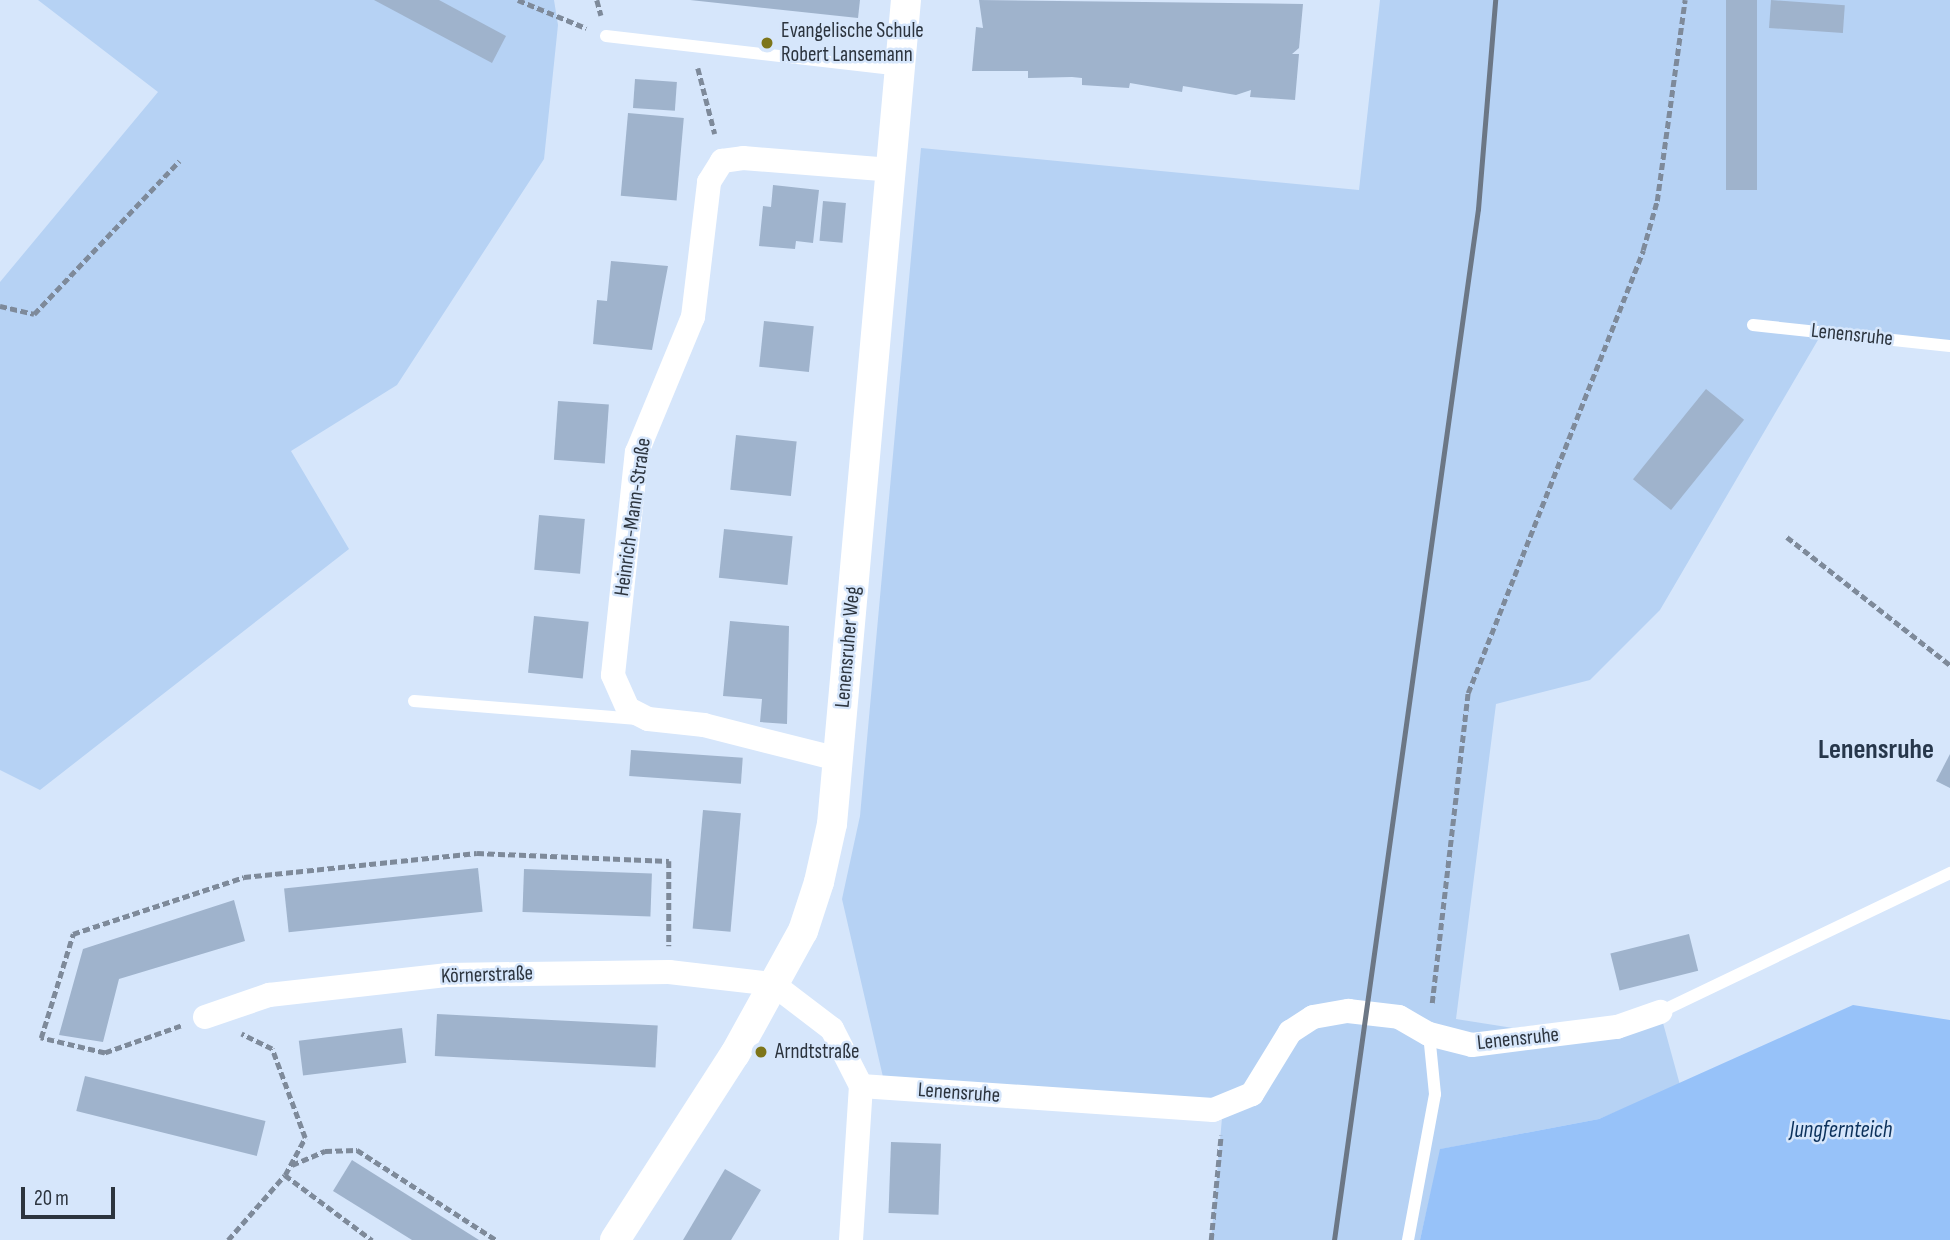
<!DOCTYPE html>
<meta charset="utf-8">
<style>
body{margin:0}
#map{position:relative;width:1950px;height:1240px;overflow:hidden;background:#d6e6fb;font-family:"Sofia Sans Condensed",sans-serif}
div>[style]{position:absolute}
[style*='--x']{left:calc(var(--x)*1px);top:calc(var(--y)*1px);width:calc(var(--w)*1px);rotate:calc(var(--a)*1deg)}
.green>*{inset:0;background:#b6d2f4}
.water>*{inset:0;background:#97c2f9}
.building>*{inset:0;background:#9fb3cc;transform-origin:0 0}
.path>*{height:4.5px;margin-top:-2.25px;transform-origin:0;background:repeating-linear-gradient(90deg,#7e8a9a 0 7px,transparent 0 10.5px)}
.service>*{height:12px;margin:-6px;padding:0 6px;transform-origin:6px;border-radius:6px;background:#fff}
.minor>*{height:24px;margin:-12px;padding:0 12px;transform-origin:12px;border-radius:12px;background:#fff}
.tertiary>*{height:30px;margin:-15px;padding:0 15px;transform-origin:15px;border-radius:15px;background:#fff}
.rail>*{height:5px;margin:-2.5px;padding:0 2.5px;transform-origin:2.5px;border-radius:2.5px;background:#6c7785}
.dots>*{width:19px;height:19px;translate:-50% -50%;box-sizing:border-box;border:4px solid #d6e6fb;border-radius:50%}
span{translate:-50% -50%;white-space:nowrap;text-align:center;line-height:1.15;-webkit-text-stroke:5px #d6e6fb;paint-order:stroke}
.poi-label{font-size:21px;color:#2c343e}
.left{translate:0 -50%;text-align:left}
.street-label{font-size:21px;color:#2c343e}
.water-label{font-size:23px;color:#0c315b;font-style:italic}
.district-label{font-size:28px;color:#27374b;font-weight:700}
.scale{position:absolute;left:21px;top:1187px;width:94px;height:32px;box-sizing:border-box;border:4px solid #2c343e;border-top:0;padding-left:9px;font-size:21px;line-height:24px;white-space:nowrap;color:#2c343e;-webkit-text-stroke:5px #d6e6fb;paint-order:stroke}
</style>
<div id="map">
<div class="green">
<div style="clip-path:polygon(38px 0,554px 0,558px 25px,544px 159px,397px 385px,291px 451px,349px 549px,40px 790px,0 770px,0 282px,158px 92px)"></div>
<div style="clip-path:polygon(1380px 0,1950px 0,1950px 346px,1822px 333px,1660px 610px,1590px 680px,1496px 704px,1456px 1019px,1513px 1028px,1660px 1012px,1680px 1085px,1599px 1119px,1441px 1149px,1420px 1240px,1211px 1240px,1223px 1107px,883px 1077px,842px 899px,860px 816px,921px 148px,1359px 190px)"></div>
</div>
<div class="water">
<div style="clip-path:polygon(1853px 1005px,1950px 1020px,1950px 1240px,1420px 1240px,1440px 1149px,1599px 1119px)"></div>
</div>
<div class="building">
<div style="clip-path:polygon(374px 0,439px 0,506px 36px,492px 63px)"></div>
<div style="clip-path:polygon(690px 0,860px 0,858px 18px)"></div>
<div style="clip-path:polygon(979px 0,1303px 4px,1299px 48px,1292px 54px,1299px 54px,1295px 100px,1250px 97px,1251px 90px,1236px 95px,1183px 86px,1182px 92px,1130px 83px,1129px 88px,1082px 85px,1082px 78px,1072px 77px,1028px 78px,1028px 71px,972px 71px,976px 27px,983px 28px)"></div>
<div style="left:1726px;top:0;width:31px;height:190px"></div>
<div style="left:1771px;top:0;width:74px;height:28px;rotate:4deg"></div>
<div style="left:635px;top:79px;width:42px;height:29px;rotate:4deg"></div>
<div style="left:628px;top:113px;width:56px;height:83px;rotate:5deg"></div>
<div style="clip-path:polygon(773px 185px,819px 190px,813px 243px,796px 241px,795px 249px,759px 246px,763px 206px,771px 207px)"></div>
<div style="left:823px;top:201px;width:23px;height:40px;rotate:5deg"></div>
<div style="clip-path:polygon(611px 261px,668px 266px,652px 350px,593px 344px,597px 300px,607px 301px)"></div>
<div style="left:764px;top:321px;width:50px;height:46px;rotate:6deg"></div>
<div style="left:1706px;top:389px;width:49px;height:116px;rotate:39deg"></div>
<div style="left:558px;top:401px;width:51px;height:59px;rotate:4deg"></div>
<div style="left:736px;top:435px;width:61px;height:55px;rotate:6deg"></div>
<div style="left:539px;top:515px;width:46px;height:55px;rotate:5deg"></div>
<div style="left:724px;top:529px;width:69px;height:49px;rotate:6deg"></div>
<div style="left:534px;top:616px;width:55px;height:57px;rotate:6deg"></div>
<div style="clip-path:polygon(730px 621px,789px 626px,787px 724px,760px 722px,762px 699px,723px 696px)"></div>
<div style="left:631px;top:750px;width:112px;height:26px;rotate:4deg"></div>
<div style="clip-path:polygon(1950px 754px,1950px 788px,1936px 781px)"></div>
<div style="left:703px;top:810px;width:38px;height:119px;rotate:5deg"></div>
<div style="left:478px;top:868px;width:44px;height:195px;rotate:84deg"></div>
<div style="left:524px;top:869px;width:128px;height:43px;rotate:2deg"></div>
<div style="clip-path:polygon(234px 900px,245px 941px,119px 979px,103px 1042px,59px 1035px,83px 949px)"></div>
<div style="left:1689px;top:934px;width:38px;height:81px;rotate:76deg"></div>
<div style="left:437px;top:1014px;width:221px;height:42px;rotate:3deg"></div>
<div style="left:402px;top:1028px;width:35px;height:104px;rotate:83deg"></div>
<div style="left:85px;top:1076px;width:186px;height:36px;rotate:14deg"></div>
<div style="left:891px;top:1142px;width:50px;height:71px;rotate:2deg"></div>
<div style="clip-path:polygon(352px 1160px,479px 1240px,412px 1240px,333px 1191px)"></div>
<div style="clip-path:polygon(725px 1169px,761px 1190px,731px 1240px,683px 1240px)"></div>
</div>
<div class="path">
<div style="--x:518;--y:0;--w:74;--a:22.4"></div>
<div style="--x:597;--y:0;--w:16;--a:75"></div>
<div style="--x:698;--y:68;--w:68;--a:75.6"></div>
<div style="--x:0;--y:306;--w:35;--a:13"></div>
<div style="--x:34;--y:314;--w:211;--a:-46.5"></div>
<div style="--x:1787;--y:537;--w:207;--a:38.1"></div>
<div style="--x:1432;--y:1003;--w:312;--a:-83.4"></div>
<div style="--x:1468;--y:693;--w:476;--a:-68.4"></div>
<div style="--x:1643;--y:250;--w:51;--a:-74.1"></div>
<div style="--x:1657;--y:201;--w:203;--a:-82.1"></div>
<div style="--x:181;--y:1026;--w:81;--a:160.4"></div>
<div style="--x:105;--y:1053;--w:66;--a:-166.8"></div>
<div style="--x:41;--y:1038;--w:109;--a:-72.9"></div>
<div style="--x:73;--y:934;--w:180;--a:-18.4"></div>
<div style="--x:244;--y:877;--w:234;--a:-5.9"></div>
<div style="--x:477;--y:853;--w:192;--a:2.4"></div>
<div style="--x:669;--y:861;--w:85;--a:90"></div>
<div style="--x:292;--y:1165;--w:36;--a:-23"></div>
<div style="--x:325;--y:1151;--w:32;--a:-2"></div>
<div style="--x:357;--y:1150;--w:166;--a:32.9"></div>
<div style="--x:285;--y:1175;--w:109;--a:36.8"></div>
<div style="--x:228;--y:1240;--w:86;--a:-48.8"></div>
<div style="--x:285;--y:1175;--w:42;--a:-61.6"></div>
<div style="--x:305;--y:1138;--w:95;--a:-110.3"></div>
<div style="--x:272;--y:1049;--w:34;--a:-154"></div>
<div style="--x:1211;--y:1240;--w:105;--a:-84.6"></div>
</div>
<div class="service">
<div style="--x:606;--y:36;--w:295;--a:6.6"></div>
<div style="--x:1753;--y:325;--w:198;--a:6.1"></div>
<div style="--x:414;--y:701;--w:224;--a:4.6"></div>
<div style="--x:1660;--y:1012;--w:322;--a:-25.6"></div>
<div style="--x:1408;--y:1240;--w:148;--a:-79.5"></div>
<div style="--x:1435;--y:1094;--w:60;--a:-95.7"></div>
</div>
<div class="minor">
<div style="--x:838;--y:759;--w:138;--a:-165.8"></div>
<div style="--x:704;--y:725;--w:56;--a:-173.9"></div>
<div style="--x:648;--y:719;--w:22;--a:-153"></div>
<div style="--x:628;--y:709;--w:37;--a:-114"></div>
<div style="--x:613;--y:675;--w:224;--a:-83.9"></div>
<div style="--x:637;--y:452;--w:146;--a:-67.5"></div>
<div style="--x:693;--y:317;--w:136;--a:-83.2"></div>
<div style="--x:709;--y:182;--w:25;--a:-58"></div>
<div style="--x:722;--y:161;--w:21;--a:-8"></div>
<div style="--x:743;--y:158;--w:148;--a:4.6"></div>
<div style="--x:205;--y:1017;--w:68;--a:-19"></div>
<div style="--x:269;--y:995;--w:178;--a:-6.4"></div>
<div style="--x:446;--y:975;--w:223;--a:-0.8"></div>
<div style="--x:669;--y:972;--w:105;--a:6.6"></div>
<div style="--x:773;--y:984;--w:74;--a:37.3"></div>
<div style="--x:832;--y:1029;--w:64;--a:63"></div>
<div style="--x:861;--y:1086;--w:353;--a:3.9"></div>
<div style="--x:1213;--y:1110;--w:42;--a:-22.3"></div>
<div style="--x:1252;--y:1094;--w:73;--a:-58.5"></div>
<div style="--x:1290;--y:1032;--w:27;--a:-33"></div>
<div style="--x:1313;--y:1017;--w:36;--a:-10"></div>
<div style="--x:1348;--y:1011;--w:51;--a:6.7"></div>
<div style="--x:1399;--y:1017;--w:34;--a:30"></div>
<div style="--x:1429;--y:1034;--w:44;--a:14.3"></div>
<div style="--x:1472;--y:1045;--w:146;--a:-7.1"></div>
<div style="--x:1617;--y:1027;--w:46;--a:-19.2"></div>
<div style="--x:851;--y:1240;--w:154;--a:-86.3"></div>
</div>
<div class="tertiary">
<div style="--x:615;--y:1240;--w:221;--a:-57.2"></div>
<div style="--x:735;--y:1054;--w:141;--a:-61.1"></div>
<div style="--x:803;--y:931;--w:52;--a:-71.9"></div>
<div style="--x:819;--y:882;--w:59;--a:-77.4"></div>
<div style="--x:832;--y:824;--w:827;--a:-84.87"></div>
</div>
<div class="rail">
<div style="--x:1334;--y:1240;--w:1041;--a:-82.05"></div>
<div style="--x:1478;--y:209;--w:210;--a:-85.3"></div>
</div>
<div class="dots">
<div style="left:767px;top:43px;background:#7d7519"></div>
<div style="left:761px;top:1052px;background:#7d7519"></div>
</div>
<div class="poi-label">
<span class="left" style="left:781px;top:43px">Evangelische Schule<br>Robert Lansemann</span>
<span class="left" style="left:775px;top:1052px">Arndtstraße</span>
</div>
<div class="street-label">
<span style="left:1852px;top:335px;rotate:6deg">Lenensruhe</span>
<span style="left:633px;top:517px;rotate:-82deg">Heinrich-Mann-Straße</span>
<span style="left:848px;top:647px;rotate:-85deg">Lenensruher Weg</span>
<span style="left:487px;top:975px;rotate:-2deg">Körnerstraße</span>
<span style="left:1518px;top:1039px;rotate:-6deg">Lenensruhe</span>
<span style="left:959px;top:1093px;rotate:4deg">Lenensruhe</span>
</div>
<div class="water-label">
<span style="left:1841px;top:1130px">Jungfernteich</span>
</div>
<div class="district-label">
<span style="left:1876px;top:750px">Lenensruhe</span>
</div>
<div class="scale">20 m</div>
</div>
